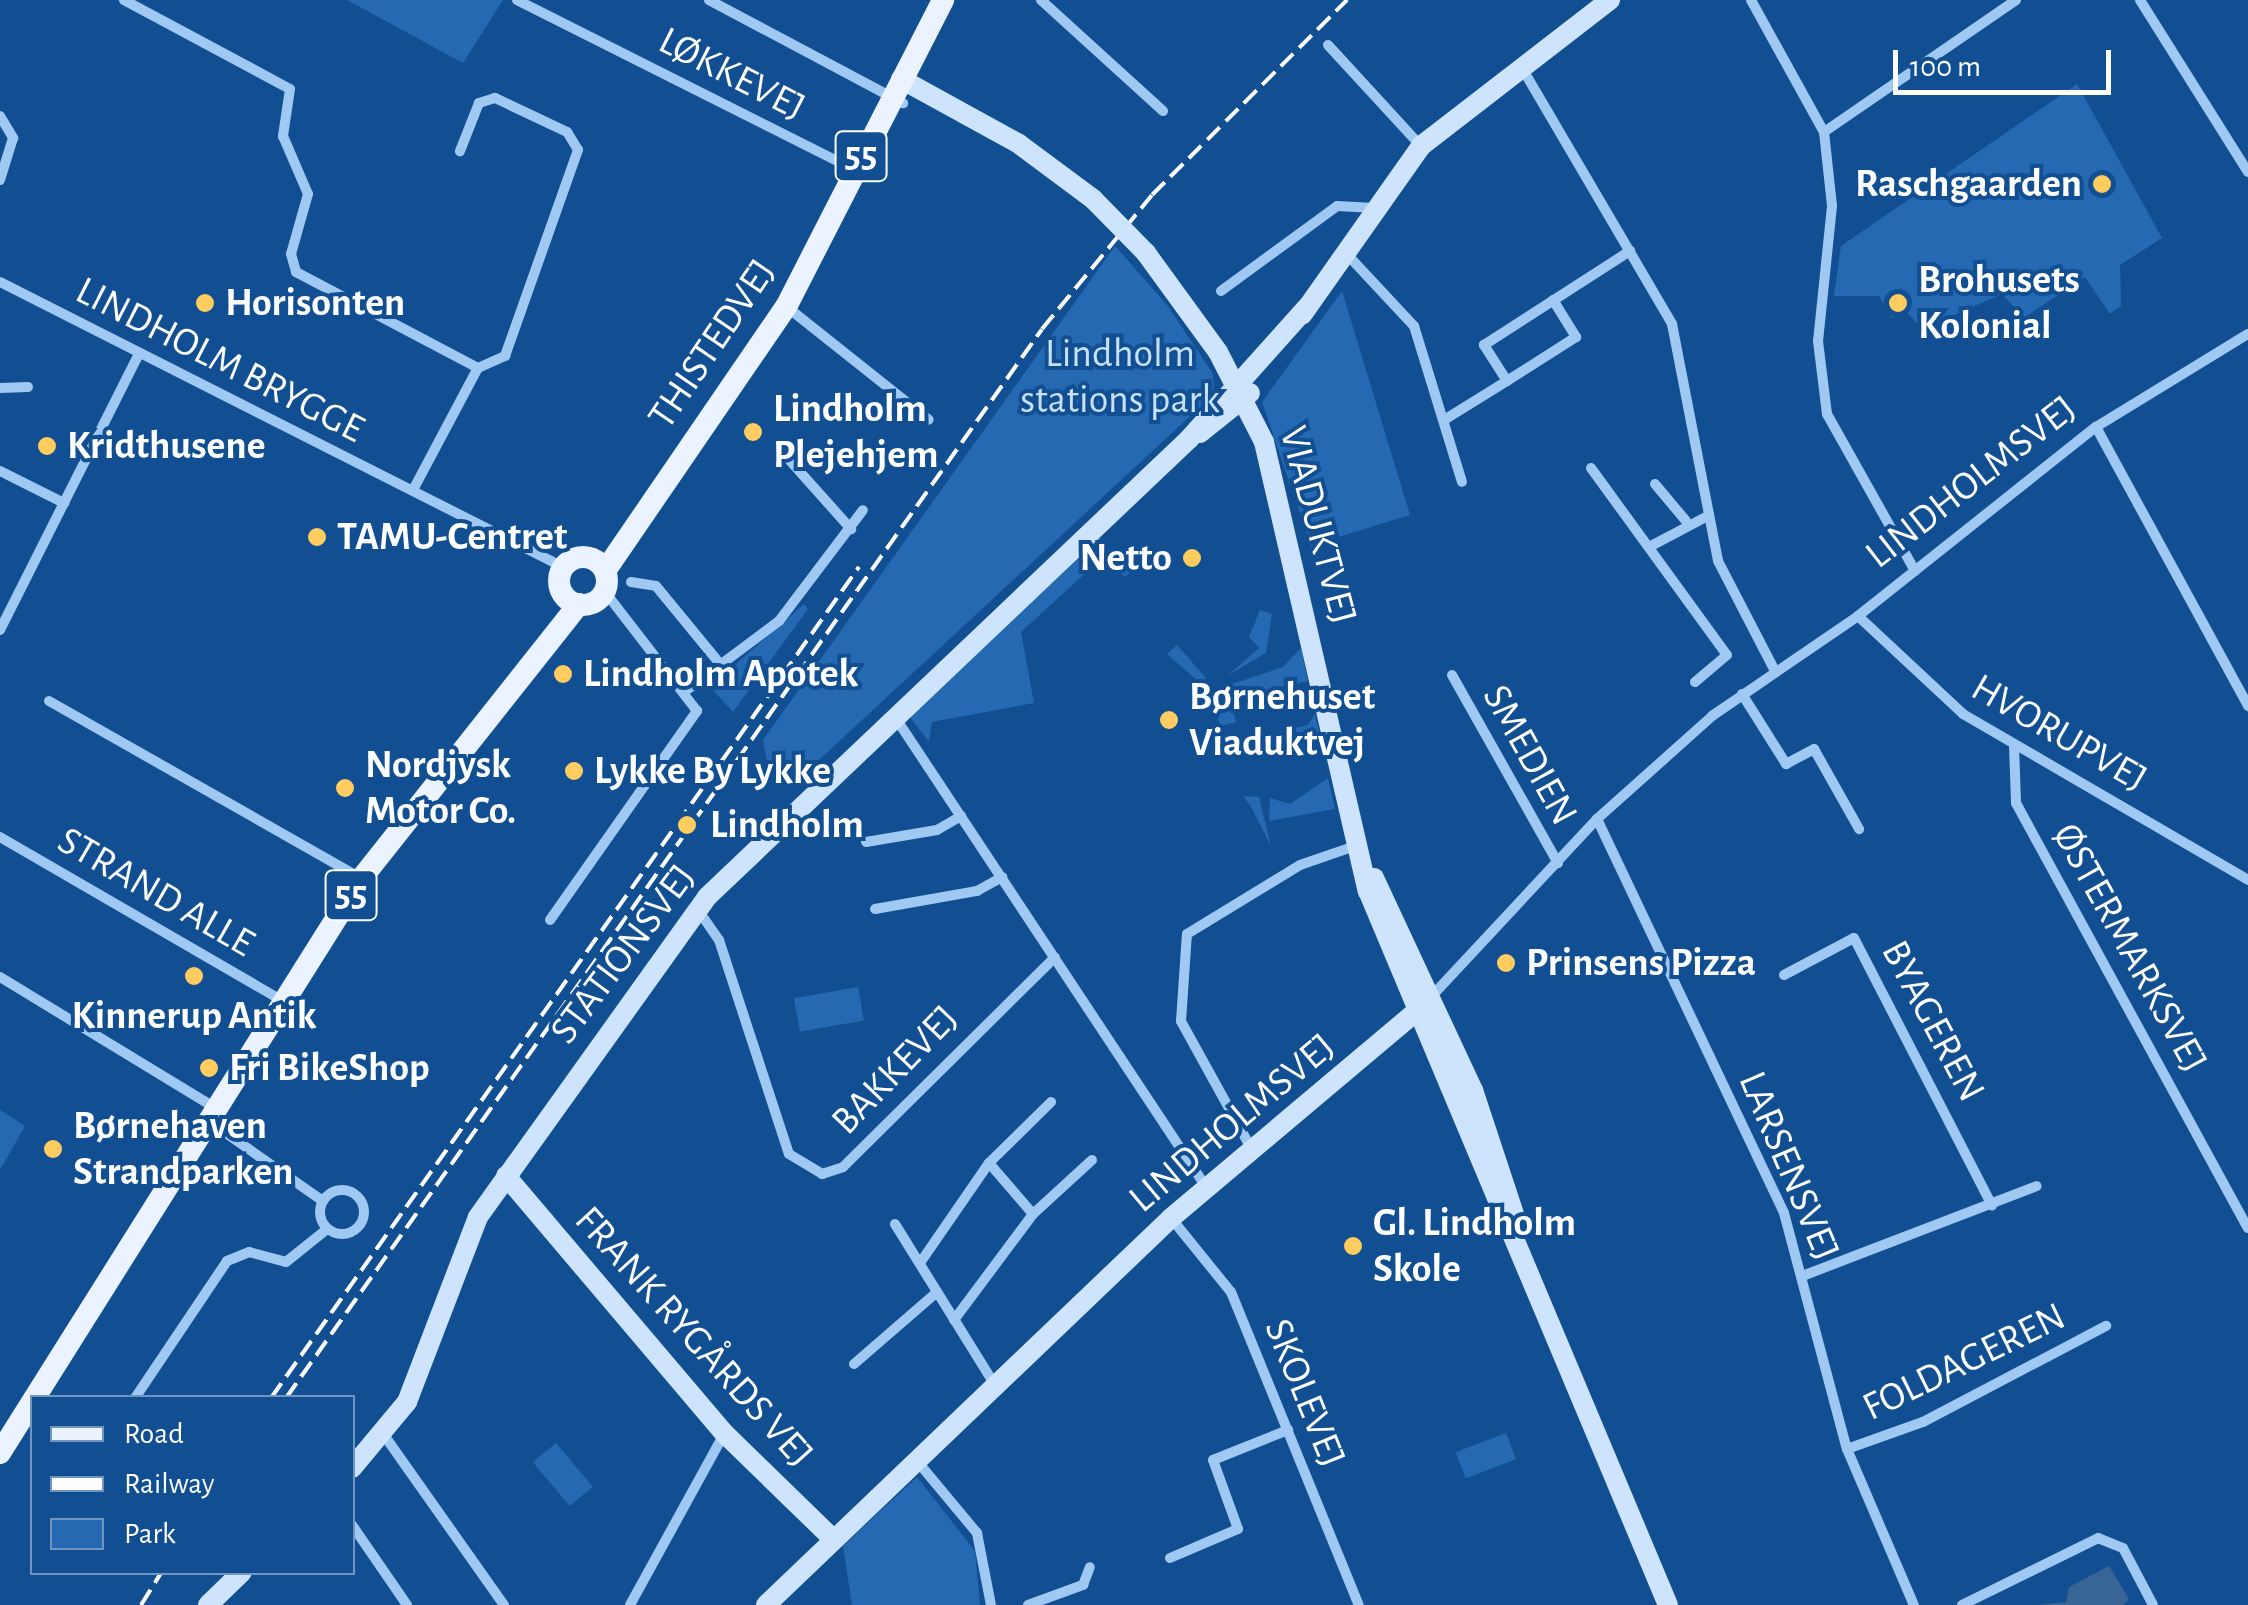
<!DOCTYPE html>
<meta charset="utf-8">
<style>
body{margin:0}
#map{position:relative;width:2248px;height:1605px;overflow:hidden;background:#124f92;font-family:"Alegreya Sans",sans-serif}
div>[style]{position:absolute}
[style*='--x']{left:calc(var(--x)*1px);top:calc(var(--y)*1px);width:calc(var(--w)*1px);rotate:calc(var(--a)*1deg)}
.green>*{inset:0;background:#2469b2;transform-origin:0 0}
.water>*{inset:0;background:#386496}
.street>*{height:10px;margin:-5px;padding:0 5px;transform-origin:5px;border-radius:5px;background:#9fc8f2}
.street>.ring{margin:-5px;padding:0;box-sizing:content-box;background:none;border:10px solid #9fc8f2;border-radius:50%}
.secondary>*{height:20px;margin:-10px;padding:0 10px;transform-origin:10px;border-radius:10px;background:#cee4fc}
.primary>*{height:22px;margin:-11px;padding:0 11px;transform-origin:11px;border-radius:11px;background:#eaf3ff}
.primary>.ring{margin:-11px;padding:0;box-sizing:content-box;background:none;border:22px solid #eaf3ff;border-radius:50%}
.rail>*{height:4px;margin-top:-2px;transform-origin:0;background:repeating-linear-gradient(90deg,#fff 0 18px,transparent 0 26px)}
.secondary-bridge>*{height:20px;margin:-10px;padding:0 10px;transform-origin:10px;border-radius:10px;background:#cee4fc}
.dots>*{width:28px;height:28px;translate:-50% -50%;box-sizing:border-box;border:5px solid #124f92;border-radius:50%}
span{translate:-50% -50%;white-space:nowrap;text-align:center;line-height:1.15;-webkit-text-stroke:8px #124f92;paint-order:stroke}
.shield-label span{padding:2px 8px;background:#124f92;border:2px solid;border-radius:8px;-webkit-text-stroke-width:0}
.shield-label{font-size:38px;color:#fff;font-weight:700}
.street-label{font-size:40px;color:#fff}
.poi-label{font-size:40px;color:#fff;font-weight:700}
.right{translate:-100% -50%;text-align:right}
.left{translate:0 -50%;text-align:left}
.park-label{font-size:40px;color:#c7e1fd}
.legend{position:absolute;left:30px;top:1395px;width:325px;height:180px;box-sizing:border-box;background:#124f92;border:2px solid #7195be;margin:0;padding:12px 18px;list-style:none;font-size:30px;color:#fff}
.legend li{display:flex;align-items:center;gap:20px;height:50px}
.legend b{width:50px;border:2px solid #7195be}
.scale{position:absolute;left:1893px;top:50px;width:218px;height:45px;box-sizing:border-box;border:5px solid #fff;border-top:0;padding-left:12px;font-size:30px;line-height:35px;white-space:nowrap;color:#fff;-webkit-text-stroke:8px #124f92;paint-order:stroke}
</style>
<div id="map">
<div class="green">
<div style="clip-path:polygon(347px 0,503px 0,463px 63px)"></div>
<div style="clip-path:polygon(2077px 84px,2162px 238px,2120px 265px,2121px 306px,2110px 314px,2085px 277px,2024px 318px,2002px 294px,1923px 329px,1906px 312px,1892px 318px,1879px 296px,1834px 296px,1841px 246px)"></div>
<div style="clip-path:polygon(1115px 246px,1168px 306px,1213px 374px,1214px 394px,792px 785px,799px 770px,780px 758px,768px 768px,763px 740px)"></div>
<div style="clip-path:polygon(1342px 291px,1410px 515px,1316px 544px,1319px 569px,1262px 402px)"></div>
<div style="left:1099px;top:537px;width:47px;height:8px;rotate:48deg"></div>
<div style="clip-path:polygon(1090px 546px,1101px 559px,1021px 632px,1034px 703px,932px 722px,929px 742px,910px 717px)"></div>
<div style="clip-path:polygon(804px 604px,808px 609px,733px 712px,710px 687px)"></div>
<div style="clip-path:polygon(1260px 610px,1272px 614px,1266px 653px,1227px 676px,1259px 648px,1249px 637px)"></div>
<div style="clip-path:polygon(1177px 645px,1206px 678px,1200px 683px,1167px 654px)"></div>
<div style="clip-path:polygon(1301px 648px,1308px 681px,1234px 697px,1232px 684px,1283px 667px)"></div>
<div style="clip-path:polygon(1226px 682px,1236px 722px,1222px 726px,1203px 701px)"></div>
<div style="clip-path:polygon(1315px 714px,1322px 745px,1258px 759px,1258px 737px,1308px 725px)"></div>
<div style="clip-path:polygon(1328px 778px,1335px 809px,1269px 821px,1270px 798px,1290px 804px)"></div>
<div style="clip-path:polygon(1243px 796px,1259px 797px,1271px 846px,1250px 805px)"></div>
<div style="left:858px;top:987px;width:34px;height:65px;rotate:80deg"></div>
<div style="clip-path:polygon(0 1110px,25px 1126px,0 1170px)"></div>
<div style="left:1506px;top:1433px;width:28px;height:54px;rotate:69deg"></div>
<div style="left:556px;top:1443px;width:57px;height:30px;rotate:50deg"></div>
<div style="clip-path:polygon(917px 1477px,975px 1551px,980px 1605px,852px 1605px,843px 1546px)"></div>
</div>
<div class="water">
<div style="clip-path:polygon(2109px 1566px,2129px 1599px,2123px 1605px,2037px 1605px,2066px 1602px,2069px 1587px)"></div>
</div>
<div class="street">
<div style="--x:124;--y:0;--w:188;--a:28.2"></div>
<div style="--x:290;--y:89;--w:48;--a:98.5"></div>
<div style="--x:283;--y:136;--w:63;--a:66.7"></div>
<div style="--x:308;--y:194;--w:62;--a:105.8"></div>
<div style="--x:291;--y:254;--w:19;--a:74"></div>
<div style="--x:296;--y:272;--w:206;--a:27.8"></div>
<div style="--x:478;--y:368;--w:30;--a:-24"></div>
<div style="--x:505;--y:356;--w:219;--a:-70.5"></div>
<div style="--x:578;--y:150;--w:21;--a:-121"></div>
<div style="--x:567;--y:132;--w:80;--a:-154.7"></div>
<div style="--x:495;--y:98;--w:17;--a:163"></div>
<div style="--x:479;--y:103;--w:52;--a:111.6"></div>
<div style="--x:517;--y:0;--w:392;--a:26.7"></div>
<div style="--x:709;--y:0;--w:220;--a:28"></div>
<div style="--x:1041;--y:0;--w:165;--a:42.3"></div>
<div style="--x:1751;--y:0;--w:151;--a:61.1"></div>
<div style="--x:1824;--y:132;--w:74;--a:83.8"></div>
<div style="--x:1832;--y:206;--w:136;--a:95.9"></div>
<div style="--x:1818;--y:341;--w:74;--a:83"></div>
<div style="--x:1827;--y:414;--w:180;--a:60.7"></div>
<div style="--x:2140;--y:0;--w:203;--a:57.9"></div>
<div style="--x:1328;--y:45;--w:137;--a:47.4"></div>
<div style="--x:1522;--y:68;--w:297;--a:59.6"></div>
<div style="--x:1672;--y:324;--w:241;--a:79"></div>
<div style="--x:1718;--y:561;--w:124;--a:62.6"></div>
<div style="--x:0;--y:116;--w:26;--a:59"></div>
<div style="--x:13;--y:138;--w:44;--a:107.2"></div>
<div style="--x:1824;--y:132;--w:233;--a:-34.5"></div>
<div style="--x:1344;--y:251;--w:103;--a:47"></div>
<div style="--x:1414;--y:326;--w:163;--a:72.9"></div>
<div style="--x:0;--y:282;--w:631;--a:26.85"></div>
<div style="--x:1221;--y:291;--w:144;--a:-36.2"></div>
<div style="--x:1337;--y:206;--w:33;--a:3"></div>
<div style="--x:1553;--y:300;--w:44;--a:58.1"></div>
<div style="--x:1576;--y:337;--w:82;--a:147.5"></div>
<div style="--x:1507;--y:381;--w:43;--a:-122.6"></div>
<div style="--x:1484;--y:345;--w:174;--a:-32.8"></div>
<div style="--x:787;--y:307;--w:181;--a:38.5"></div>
<div style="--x:0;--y:388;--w:28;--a:-2"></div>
<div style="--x:1444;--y:420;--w:74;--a:-31.8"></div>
<div style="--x:2096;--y:427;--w:318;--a:61.4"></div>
<div style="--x:784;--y:454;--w:101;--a:48.2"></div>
<div style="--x:1591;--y:468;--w:231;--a:54"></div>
<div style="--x:1727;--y:655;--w:42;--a:139.8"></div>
<div style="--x:0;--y:471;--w:72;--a:26.6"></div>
<div style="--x:1655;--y:484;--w:48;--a:50"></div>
<div style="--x:413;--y:490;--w:138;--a:-62"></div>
<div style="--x:1649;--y:547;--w:64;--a:-27.8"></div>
<div style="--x:631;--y:582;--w:25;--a:9"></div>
<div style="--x:656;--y:586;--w:101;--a:50.6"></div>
<div style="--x:1858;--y:616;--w:144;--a:43"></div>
<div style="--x:1963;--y:714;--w:330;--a:30.2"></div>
<div style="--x:0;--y:630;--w:309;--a:-63.3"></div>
<div style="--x:1452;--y:675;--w:216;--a:60.6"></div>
<div style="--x:688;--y:689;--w:114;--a:-36.8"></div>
<div style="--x:779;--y:621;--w:139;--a:-52.9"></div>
<div style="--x:1742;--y:694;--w:83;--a:57.8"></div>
<div style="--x:1786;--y:764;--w:32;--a:-28"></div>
<div style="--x:1814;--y:749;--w:92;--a:60.6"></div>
<div style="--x:49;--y:701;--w:358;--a:29.6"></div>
<div style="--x:895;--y:717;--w:564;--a:56.51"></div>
<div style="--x:2014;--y:745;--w:58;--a:88"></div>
<div style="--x:2016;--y:803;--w:484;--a:61.4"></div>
<div style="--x:1597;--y:819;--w:436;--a:64.6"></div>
<div style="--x:1784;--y:1213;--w:244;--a:75.1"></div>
<div style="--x:1847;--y:1449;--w:170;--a:66.8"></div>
<div style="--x:0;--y:837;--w:325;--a:30.1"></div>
<div style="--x:866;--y:842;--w:72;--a:-9.6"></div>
<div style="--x:937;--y:830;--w:28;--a:-30"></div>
<div style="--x:875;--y:909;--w:104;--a:-10"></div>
<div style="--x:977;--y:891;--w:29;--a:-29"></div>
<div style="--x:698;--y:910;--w:37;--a:55"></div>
<div style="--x:719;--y:940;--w:225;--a:71.9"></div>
<div style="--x:789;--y:1154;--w:39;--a:31"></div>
<div style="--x:822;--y:1174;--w:22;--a:-18"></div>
<div style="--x:843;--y:1167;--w:298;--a:-44.7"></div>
<div style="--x:550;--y:920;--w:256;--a:-54.9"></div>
<div style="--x:697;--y:711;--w:150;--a:-127.7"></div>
<div style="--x:1784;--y:975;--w:79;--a:-27.9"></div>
<div style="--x:1854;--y:938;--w:301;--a:62.7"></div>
<div style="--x:0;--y:977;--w:250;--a:31.3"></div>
<div style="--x:1430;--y:998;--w:245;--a:-47"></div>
<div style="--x:1597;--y:819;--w:154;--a:-41.8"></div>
<div style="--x:1712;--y:716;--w:177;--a:-34.4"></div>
<div style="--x:1858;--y:616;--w:304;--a:-38.5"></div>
<div style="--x:2096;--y:427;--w:178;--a:-31.5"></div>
<div style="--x:210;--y:1122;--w:138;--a:35"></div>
<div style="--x:1251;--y:1148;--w:145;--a:-118.9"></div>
<div style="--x:1181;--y:1021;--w:87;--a:-86.1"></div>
<div style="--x:1187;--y:934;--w:132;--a:-31.4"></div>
<div style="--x:1300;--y:865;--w:61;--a:-19"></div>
<div style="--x:989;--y:1163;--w:67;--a:49.2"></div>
<div class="ring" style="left:320px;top:1190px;width:34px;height:34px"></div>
<div style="--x:1171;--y:1218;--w:95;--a:51"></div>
<div style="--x:1231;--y:1292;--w:338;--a:67.8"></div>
<div style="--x:895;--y:1224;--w:190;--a:58.2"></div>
<div style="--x:920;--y:1263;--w:121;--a:-55.4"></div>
<div style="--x:989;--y:1163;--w:87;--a:-44.5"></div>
<div style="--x:1805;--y:1275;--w:248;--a:-21"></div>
<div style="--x:954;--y:1320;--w:132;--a:-53.3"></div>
<div style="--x:1033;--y:1214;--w:80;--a:-42.5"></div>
<div style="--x:854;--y:1364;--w:110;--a:-40.9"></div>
<div style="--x:135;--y:1398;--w:165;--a:-56.1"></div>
<div style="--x:227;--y:1261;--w:24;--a:-22"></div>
<div style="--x:249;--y:1252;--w:38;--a:15"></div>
<div style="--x:286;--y:1262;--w:53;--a:-38.8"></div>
<div style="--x:384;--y:1435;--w:208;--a:54.8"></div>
<div style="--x:1847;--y:1449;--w:81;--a:-19.6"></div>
<div style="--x:1923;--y:1422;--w:207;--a:-27.7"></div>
<div style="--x:917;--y:1461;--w:94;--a:50.2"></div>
<div style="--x:977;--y:1533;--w:73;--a:79"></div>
<div style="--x:352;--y:1525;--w:97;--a:55.5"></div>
<div style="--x:1170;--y:1558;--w:74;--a:-23.1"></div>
<div style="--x:1238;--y:1529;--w:73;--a:-109.9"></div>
<div style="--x:1213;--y:1460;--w:81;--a:-21.8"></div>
<div style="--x:630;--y:1605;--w:195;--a:-61.2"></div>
<div style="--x:1028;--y:1605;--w:59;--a:-20"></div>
<div style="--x:1083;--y:1585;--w:19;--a:-69"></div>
<div style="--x:1962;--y:1605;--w:152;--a:-26.2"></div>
<div style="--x:2098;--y:1538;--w:27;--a:22"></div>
<div style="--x:2123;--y:1548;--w:64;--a:62.2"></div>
</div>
<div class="secondary">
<div style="--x:901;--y:79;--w:135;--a:28.8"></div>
<div style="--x:1019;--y:144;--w:92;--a:36.6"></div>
<div style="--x:1146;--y:253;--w:122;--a:54"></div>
<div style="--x:1218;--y:352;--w:101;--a:62.9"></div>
<div style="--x:1264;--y:442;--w:461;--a:77"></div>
<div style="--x:1368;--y:891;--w:774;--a:67.21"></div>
<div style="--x:1302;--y:315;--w:207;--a:-54.8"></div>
<div style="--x:1421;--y:146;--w:239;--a:-37.7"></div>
<div style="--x:1200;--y:433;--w:64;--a:-38.7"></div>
<div style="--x:1374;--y:878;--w:234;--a:65"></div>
<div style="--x:1473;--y:1090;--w:146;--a:71.7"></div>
<div style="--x:506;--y:1176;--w:337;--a:49.7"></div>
<div style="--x:724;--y:1433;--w:153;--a:44.2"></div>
<div style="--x:352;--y:1468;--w:86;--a:-50.2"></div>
<div style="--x:407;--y:1402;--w:198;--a:-69"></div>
<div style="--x:478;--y:1217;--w:393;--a:-54.4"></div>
<div style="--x:707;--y:897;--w:665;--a:-43.54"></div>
<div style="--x:1189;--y:439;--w:177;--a:-48.2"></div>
<div style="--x:208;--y:1605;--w:47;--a:-44.1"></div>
<div style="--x:766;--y:1605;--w:560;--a:-43.7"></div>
<div style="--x:1171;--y:1218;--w:320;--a:-40.1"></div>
</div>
<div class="primary">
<div class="ring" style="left:559px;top:557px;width:26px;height:26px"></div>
<div style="--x:605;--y:571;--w:320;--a:-55.6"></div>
<div style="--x:786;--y:307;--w:345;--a:-62.9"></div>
<div style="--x:0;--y:1453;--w:678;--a:-57.83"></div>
<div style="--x:361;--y:879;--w:351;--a:-51.6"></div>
</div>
<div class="rail">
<div style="--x:271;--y:1398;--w:1018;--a:-54.72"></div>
<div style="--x:286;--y:1398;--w:1309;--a:-54.73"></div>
<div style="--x:1042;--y:329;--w:173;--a:-50.6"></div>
<div style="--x:1152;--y:195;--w:276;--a:-45"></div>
<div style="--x:141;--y:1605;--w:39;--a:-58"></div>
</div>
<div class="secondary-bridge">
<div style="--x:1093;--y:199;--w:76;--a:45.5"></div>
</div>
<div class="dots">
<div style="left:2102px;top:184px;background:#ffcc60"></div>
<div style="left:205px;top:303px;background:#ffcc60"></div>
<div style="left:1898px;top:303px;background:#ffcc60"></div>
<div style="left:753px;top:432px;background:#ffcc60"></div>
<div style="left:47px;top:446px;background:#ffcc60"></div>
<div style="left:317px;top:537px;background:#ffcc60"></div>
<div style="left:1192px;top:558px;background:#ffcc60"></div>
<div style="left:563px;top:674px;background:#ffcc60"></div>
<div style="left:1169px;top:720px;background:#ffcc60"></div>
<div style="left:574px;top:771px;background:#ffcc60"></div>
<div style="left:345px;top:788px;background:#ffcc60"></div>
<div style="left:687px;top:825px;background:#ffcc60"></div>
<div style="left:1506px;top:963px;background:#ffcc60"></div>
<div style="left:194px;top:976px;background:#ffcc60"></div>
<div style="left:209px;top:1068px;background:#ffcc60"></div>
<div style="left:53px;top:1149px;background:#ffcc60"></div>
<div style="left:1353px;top:1246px;background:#ffcc60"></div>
</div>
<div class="shield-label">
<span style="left:861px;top:156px">55</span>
<span style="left:351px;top:895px">55</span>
</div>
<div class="street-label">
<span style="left:732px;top:74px;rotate:27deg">LØKKEVEJ</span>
<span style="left:712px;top:344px;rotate:-56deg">THISTEDVEJ</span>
<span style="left:220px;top:360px;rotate:27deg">LINDHOLM BRYGGE</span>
<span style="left:1971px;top:482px;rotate:-38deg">LINDHOLMSVEJ</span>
<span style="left:1318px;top:525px;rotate:75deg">VIADUKTVEJ</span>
<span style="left:2059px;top:733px;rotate:30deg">HVORUPVEJ</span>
<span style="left:1530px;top:755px;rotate:61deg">SMEDIEN</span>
<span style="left:156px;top:892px;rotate:30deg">STRAND ALLE</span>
<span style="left:2130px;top:948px;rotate:61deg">ØSTERMARKSVEJ</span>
<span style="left:623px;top:954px;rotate:-53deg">STATIONSVEJ</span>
<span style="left:1933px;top:1021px;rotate:62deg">BYAGEREN</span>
<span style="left:895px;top:1070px;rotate:-46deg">BAKKEVEJ</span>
<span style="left:1232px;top:1123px;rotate:-40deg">LINDHOLMSVEJ</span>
<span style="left:1789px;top:1166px;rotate:67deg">LARSENSVEJ</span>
<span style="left:694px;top:1337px;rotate:48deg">FRANK RYGÅRDS VEJ</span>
<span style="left:1964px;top:1362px;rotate:-26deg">FOLDAGEREN</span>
<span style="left:1305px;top:1393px;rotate:68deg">SKOLEVEJ</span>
</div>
<div class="poi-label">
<span class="right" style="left:2082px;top:184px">Raschgaarden</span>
<span class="left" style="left:1918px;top:303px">Brohusets<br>Kolonial</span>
<span class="left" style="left:225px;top:303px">Horisonten</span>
<span class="left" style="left:773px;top:432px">Lindholm<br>Plejehjem</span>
<span class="left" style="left:67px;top:446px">Kridthusene</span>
<span class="left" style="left:337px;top:537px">TAMU-Centret</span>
<span class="right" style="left:1172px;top:558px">Netto</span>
<span class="left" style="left:583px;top:674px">Lindholm Apotek</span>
<span class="left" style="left:1189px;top:720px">Børnehuset<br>Viaduktvej</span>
<span class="left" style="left:365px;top:788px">Nordjysk<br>Motor Co.</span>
<span class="left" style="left:594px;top:771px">Lykke By Lykke</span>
<span class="left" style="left:710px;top:825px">Lindholm</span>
<span class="left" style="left:1526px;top:963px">Prinsens Pizza</span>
<span style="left:194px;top:1016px">Kinnerup Antik</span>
<span class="left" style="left:229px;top:1068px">Fri BikeShop</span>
<span class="left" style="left:73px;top:1149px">Børnehaven<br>Strandparken</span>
<span class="left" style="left:1373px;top:1246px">Gl. Lindholm<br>Skole</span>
</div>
<div class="park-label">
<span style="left:1120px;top:377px">Lindholm<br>stations park</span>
</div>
<ul class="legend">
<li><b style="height:12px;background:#eaf3ff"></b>Road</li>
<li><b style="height:12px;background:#fff"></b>Railway</li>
<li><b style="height:28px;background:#2469b2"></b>Park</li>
</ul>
<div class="scale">100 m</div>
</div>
